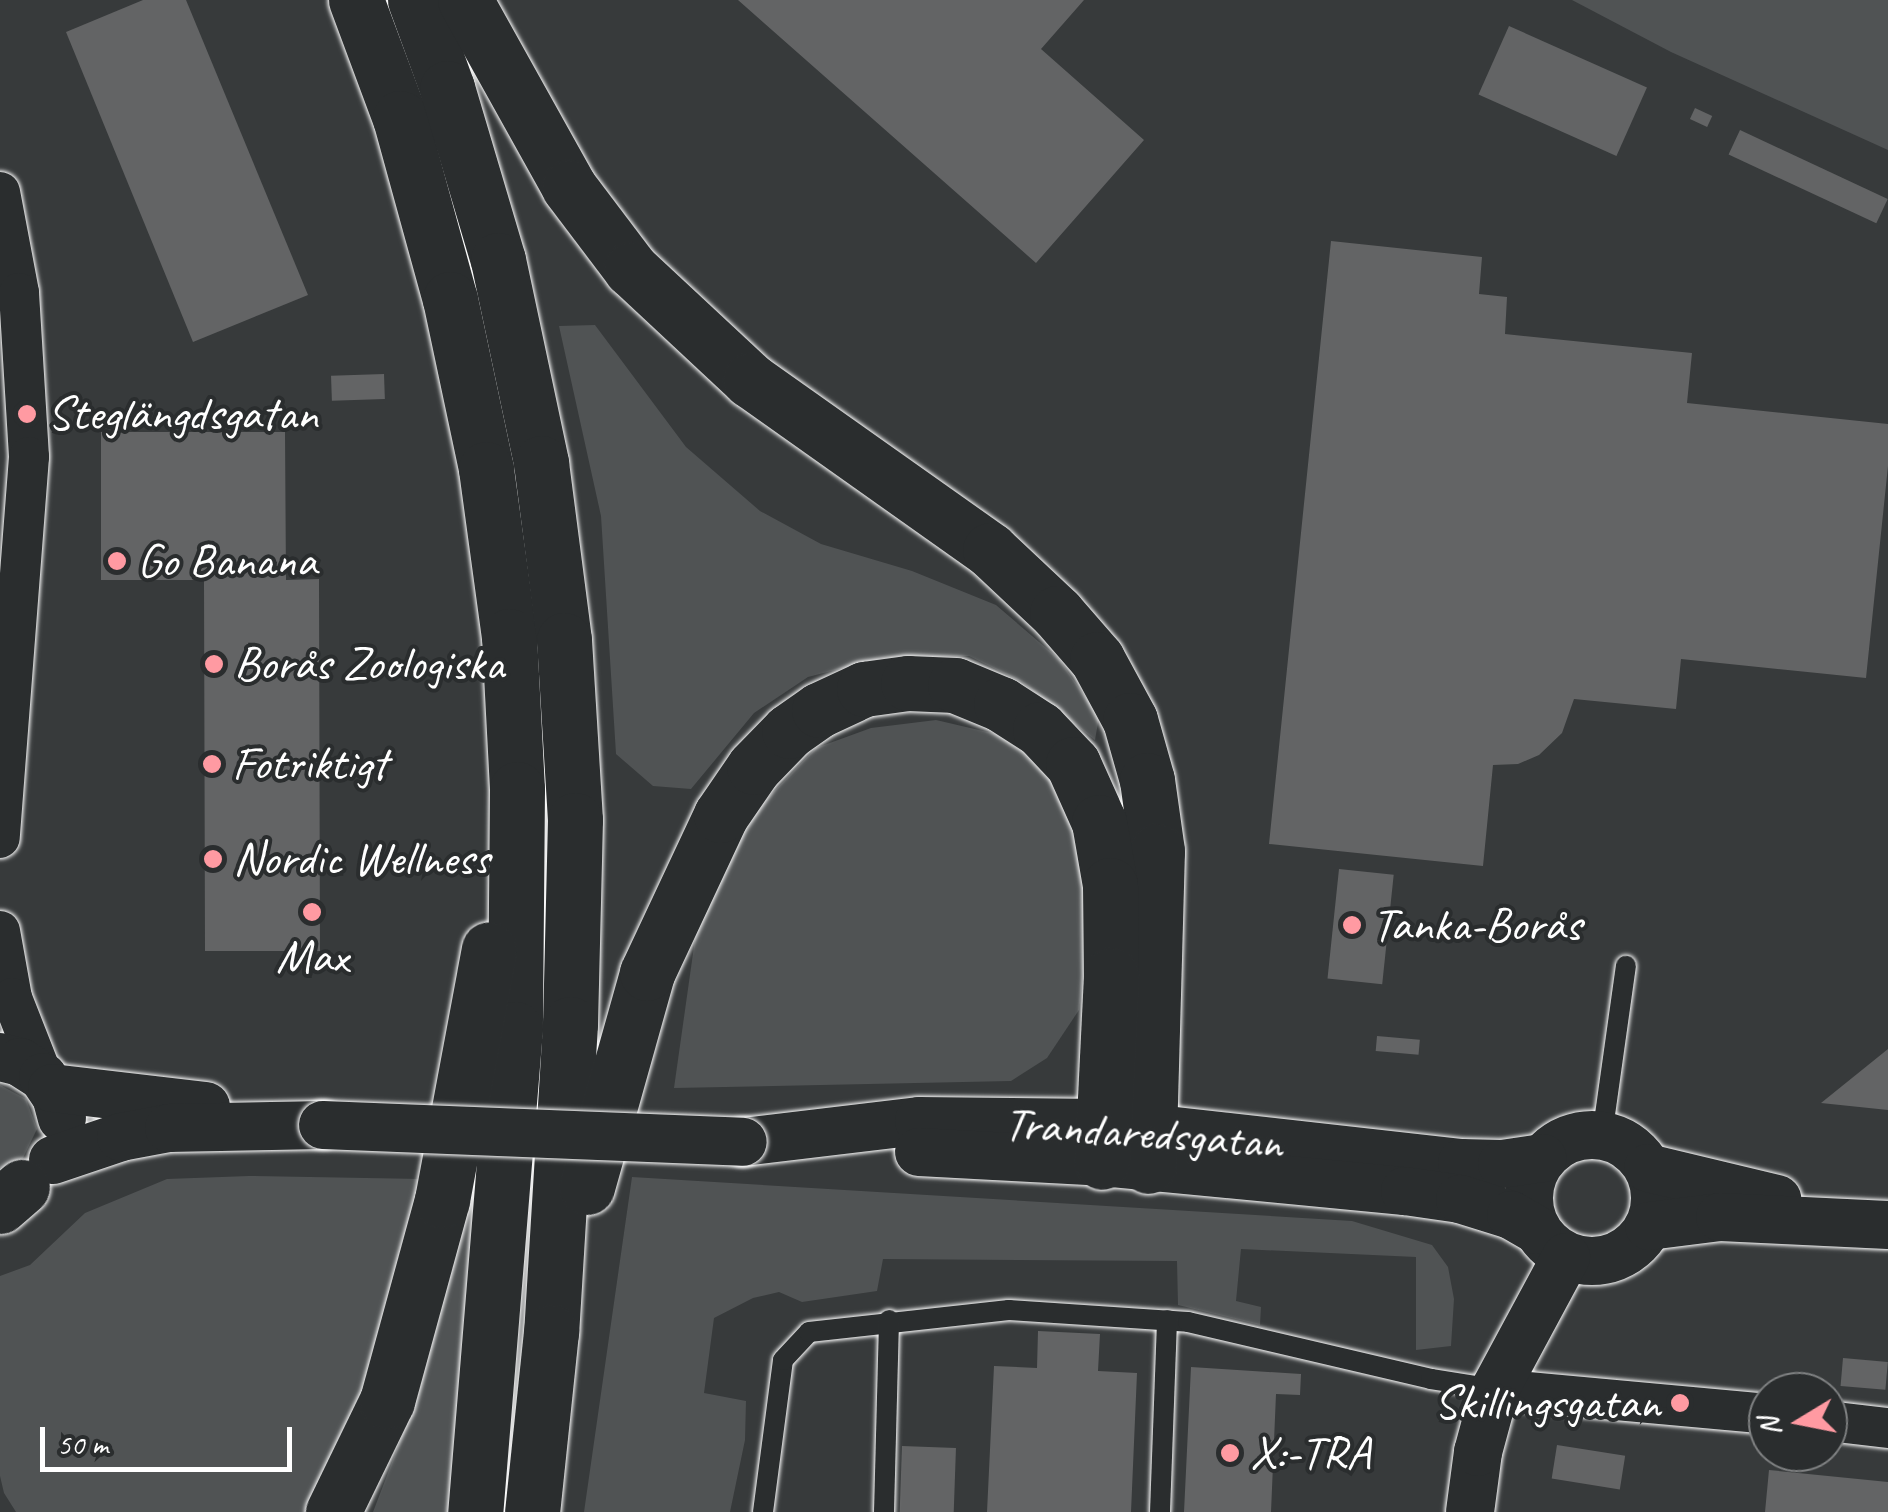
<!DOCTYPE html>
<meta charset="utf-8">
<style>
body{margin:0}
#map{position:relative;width:1888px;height:1512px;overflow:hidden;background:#373a3b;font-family:Caveat,sans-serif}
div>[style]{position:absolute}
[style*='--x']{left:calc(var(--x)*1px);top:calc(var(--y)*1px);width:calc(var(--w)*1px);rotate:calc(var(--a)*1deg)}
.green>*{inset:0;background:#505354}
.building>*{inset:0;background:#636465;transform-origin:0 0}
.roads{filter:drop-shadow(0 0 2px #fff) drop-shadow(0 0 2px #fff)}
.service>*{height:20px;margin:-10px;padding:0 10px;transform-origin:10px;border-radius:10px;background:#2a2d2e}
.minor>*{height:40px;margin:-20px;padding:0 20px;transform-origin:20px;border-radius:20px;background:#2a2d2e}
.tertiary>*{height:48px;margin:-24px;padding:0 24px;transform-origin:24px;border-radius:24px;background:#2a2d2e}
.tertiary>.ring{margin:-24px;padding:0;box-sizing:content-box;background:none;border:48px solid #2a2d2e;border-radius:50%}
.motorway>*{height:55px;margin:-27.5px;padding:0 27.5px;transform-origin:27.5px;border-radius:27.5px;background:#2a2d2e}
.bridges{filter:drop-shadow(0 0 2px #fff) drop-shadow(0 0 2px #fff)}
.tertiary-bridge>*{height:48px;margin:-24px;padding:0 24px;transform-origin:24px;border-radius:24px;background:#2a2d2e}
.dots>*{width:28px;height:28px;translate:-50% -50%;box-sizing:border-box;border:5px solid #2a2d2e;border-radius:50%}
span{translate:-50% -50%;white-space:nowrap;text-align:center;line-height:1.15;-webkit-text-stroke:8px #2a2d2e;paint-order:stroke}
.poi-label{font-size:48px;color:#fff}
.left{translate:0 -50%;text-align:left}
.right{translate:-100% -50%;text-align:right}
.street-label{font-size:48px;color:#fff}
.north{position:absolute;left:1748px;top:1372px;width:100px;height:100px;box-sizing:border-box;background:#2a2d2e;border:2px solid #7f8182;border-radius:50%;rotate:260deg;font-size:28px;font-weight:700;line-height:40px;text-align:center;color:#fff}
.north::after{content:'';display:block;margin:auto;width:35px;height:45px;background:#ff9aa2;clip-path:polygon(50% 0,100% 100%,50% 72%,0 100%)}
.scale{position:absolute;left:40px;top:1427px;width:252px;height:45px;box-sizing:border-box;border:5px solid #fff;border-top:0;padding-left:12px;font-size:30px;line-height:35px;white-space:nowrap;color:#fff;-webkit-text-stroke:8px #2a2d2e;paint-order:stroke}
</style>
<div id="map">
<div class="green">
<div style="clip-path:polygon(1572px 0,1888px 0,1888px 150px,1671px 52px)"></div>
<div style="clip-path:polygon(595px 325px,686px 447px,760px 511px,821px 544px,912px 571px,996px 605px,1059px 659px,1099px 717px,1095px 740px,1022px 682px,969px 656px,882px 658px,808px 677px,754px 713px,691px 789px,653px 786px,616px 754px,601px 516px,559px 326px)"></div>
<div style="clip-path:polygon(936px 720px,996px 734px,1044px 766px,1075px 824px,1088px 925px,1079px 1010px,1047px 1058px,1011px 1081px,674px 1088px,700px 904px,761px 805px,816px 748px,871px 728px)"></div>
<div style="clip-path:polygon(0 1085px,26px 1099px,37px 1129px,23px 1158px,0 1168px)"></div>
<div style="clip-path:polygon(249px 1176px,422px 1179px,397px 1320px,313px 1512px,16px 1512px,4px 1493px,0 1476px,0 1276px,30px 1265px,85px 1213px,167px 1179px)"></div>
<div style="clip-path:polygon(632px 1177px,1352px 1221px,1432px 1245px,1448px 1267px,1454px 1299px,1451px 1346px,1416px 1350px,1416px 1257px,1241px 1249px,1236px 1301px,1261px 1307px,1260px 1325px,1178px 1305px,1177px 1261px,883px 1259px,877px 1291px,802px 1302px,779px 1292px,753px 1298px,714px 1318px,704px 1393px,746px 1401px,745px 1440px,730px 1512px,584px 1512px)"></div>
<div style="clip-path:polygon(464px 1192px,479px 1192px,449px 1512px,373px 1512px,419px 1392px,449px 1280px)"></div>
</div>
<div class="building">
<div style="clip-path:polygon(143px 0,186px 0,308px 295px,193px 342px,66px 32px)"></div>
<div style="clip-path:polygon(738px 0,1084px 0,1041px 49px,1144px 140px,1036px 263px)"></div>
<div style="left:1509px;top:26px;width:151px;height:75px;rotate:24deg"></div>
<div style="left:1695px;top:108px;width:19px;height:12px;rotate:25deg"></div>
<div style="left:1740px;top:130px;width:163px;height:27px;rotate:25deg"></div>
<div style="clip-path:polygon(1331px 241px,1482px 257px,1479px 294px,1507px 297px,1505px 334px,1692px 353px,1687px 403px,1888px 424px,1888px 466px,1866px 678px,1681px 659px,1676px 709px,1574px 699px,1562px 733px,1539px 755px,1518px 764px,1493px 765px,1483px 866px,1269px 844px)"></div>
<div style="left:384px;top:374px;width:25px;height:53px;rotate:88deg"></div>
<div style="clip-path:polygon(101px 432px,285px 432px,286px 580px,319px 579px,320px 951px,205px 951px,204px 580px,101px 580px)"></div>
<div style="left:1339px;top:869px;width:55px;height:110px;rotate:6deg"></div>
<div style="left:1377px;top:1036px;width:43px;height:15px;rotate:5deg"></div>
<div style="clip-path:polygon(1888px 1049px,1888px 1110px,1821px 1103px)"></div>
<div style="clip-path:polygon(1038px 1331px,1100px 1334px,1098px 1371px,1137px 1373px,1131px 1512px,987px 1512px,994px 1366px,1037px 1368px)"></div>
<div style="left:1843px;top:1358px;width:45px;height:28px;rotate:5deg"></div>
<div style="clip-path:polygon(1191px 1367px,1301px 1374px,1300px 1395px,1276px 1394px,1271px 1512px,1184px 1512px)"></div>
<div style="left:1557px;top:1445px;width:69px;height:34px;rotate:9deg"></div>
<div style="left:902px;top:1446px;width:54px;height:66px;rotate:2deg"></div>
<div style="clip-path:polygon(1769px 1470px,1888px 1482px,1888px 1512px,1765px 1512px)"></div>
</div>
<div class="roads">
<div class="service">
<div style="--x:1602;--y:1136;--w:172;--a:-82"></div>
<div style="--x:763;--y:1512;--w:153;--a:-82.5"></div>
<div style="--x:783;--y:1360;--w:38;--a:-47"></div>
<div style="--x:809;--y:1332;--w:201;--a:-6.3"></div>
<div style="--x:1009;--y:1310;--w:179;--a:3.8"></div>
<div style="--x:1188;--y:1322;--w:250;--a:13.2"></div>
<div style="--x:1431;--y:1379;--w:65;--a:8.9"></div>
<div style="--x:884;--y:1512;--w:192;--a:-88.5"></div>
<div style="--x:1160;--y:1512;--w:192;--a:-87.9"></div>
</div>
<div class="minor">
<div style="--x:0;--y:192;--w:103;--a:79.3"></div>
<div style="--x:19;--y:293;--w:164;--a:86.5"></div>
<div style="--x:29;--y:457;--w:382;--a:94.4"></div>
<div style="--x:0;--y:931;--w:68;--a:79.8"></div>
<div style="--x:12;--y:998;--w:85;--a:68.6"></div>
<div style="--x:1495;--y:1389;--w:274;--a:5.2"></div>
<div style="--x:1828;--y:1421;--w:60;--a:6.7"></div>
</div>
<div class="tertiary">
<div style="--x:0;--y:1057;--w:21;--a:14"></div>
<div style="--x:20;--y:1062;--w:27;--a:33"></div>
<div style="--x:43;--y:1077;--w:23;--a:56"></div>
<div style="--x:56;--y:1096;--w:23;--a:75"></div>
<div style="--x:52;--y:1088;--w:155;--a:6.7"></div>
<div class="ring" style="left:1529px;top:1135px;width:78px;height:78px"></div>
<div style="--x:743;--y:1142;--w:177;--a:-6.8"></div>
<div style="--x:919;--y:1121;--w:185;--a:0.6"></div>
<div style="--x:1104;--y:1123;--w:360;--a:6.4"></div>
<div style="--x:1462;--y:1163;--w:40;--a:1.4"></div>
<div style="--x:1502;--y:1164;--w:41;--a:-8.3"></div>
<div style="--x:919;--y:1152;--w:183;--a:3.1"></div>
<div style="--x:1102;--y:1162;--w:304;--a:5.5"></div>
<div style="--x:1405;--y:1191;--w:56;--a:8.3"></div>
<div style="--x:1460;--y:1199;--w:53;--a:17.4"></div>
<div style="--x:1511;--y:1215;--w:30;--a:30"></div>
<div style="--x:53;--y:1160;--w:72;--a:-18.7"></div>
<div style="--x:121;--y:1137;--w:49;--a:-10.6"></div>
<div style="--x:169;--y:1128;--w:154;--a:-1.1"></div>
<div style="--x:1648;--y:1168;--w:133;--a:13.5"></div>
<div style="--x:1649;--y:1226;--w:72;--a:-7.2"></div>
<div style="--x:1720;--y:1217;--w:168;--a:2.7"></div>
<div style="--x:1470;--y:1512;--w:61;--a:-82.4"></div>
<div style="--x:1478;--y:1452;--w:65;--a:-74.9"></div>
<div style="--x:1495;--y:1389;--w:150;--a:-61.7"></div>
</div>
<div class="motorway">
<div style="--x:356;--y:0;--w:126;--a:69.6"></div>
<div style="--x:400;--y:118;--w:188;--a:74.6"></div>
<div style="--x:450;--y:299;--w:174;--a:78"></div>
<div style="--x:486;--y:469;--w:169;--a:82.2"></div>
<div style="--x:509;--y:636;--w:153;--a:87"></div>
<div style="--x:517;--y:789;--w:240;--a:90.5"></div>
<div style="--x:515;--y:1029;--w:485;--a:94.7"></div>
<div style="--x:415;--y:0;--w:94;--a:70"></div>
<div style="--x:447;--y:88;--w:179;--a:73.5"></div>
<div style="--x:498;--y:260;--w:208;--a:78"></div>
<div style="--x:541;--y:463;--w:178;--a:82.6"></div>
<div style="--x:564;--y:640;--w:180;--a:86.5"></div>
<div style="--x:575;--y:820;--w:204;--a:91.4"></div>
<div style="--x:570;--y:1024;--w:309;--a:93.5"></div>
<div style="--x:551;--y:1332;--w:181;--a:96"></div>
<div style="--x:465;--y:0;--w:214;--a:60.9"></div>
<div style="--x:569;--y:187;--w:103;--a:52.9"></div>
<div style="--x:631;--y:269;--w:163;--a:43"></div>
<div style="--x:750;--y:380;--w:294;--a:35.3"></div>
<div style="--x:990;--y:550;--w:92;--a:43.2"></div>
<div style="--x:1057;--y:613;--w:61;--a:49"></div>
<div style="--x:1097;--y:659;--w:69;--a:61.6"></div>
<div style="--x:1130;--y:720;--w:62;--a:74.2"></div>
<div style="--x:1147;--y:780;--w:72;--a:82"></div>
<div style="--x:1157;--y:851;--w:315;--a:91.6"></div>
<div style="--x:587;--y:1187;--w:222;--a:-74.3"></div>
<div style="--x:647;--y:973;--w:174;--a:-64.9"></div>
<div style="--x:721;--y:815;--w:58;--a:-55.5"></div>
<div style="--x:754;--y:767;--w:50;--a:-45.8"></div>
<div style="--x:789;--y:731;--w:37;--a:-35"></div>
<div style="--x:819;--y:710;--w:50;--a:-25"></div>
<div style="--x:864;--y:689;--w:44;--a:-7.8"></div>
<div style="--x:908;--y:683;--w:47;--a:2.4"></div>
<div style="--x:955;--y:685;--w:50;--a:22.4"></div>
<div style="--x:1001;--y:704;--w:46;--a:32.7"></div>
<div style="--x:1040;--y:729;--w:48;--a:46.7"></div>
<div style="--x:1073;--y:764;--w:64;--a:65.9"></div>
<div style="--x:1099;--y:822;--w:64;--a:80.1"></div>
<div style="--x:1110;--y:885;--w:90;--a:89.4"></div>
<div style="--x:1111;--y:975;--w:187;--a:92.8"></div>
<div style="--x:0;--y:1206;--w:29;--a:-41"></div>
<div style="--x:333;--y:1512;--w:123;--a:-64.1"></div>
<div style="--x:387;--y:1401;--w:208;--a:-74.7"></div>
<div style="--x:442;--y:1200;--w:255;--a:-79.4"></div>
</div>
</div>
<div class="bridges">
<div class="tertiary-bridge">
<div style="--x:323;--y:1125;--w:420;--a:2.3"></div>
</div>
</div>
<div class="dots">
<div style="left:27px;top:414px;background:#ff9aa2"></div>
<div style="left:117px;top:561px;background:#ff9aa2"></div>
<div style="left:214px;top:664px;background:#ff9aa2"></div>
<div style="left:212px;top:764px;background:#ff9aa2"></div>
<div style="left:213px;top:859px;background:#ff9aa2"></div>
<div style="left:312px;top:912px;background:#ff9aa2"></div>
<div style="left:1352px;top:925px;background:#ff9aa2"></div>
<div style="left:1680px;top:1403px;background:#ff9aa2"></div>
<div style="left:1230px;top:1453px;background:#ff9aa2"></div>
</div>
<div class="poi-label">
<span class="left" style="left:47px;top:414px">Steglängdsgatan</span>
<span class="left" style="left:137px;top:561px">Go Banana</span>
<span class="left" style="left:234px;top:664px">Borås Zoologiska</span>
<span class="left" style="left:232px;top:764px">Fotriktigt</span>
<span class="left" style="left:233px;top:859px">Nordic Wellness</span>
<span class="left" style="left:1372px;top:925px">Tanka-Borås</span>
<span style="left:312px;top:957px">Max</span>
<span class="right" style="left:1660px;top:1403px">Skillingsgatan</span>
<span class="left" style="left:1250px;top:1453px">X:-TRA</span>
</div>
<div class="street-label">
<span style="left:1143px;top:1133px;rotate:4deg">Trandaredsgatan</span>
</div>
<div class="north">N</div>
<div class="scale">50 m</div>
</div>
